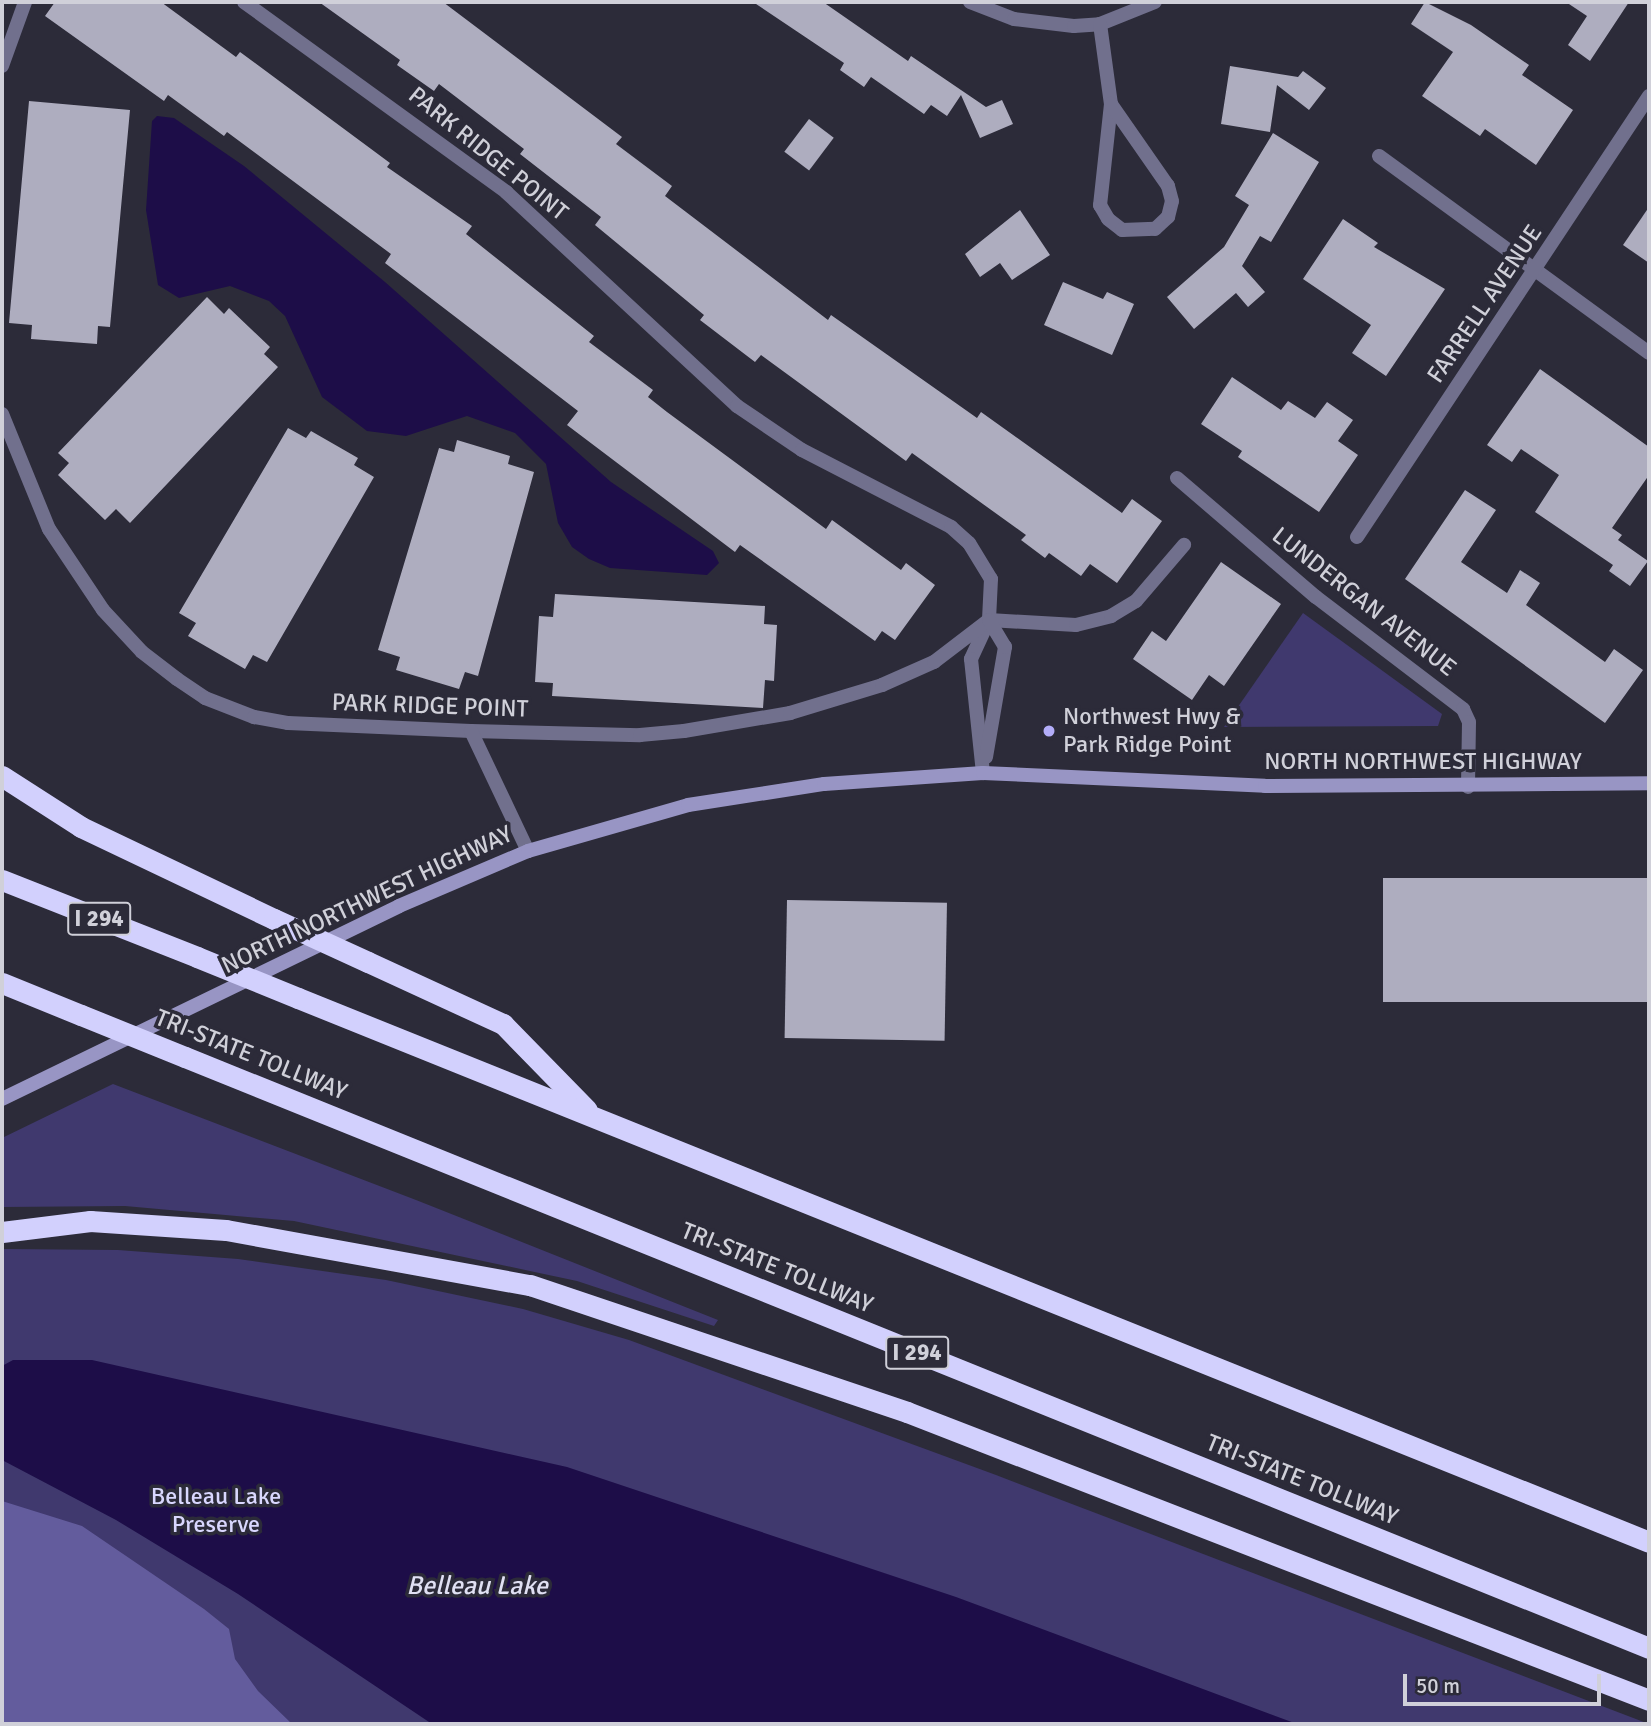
<!DOCTYPE html>
<style>
body{margin:0}
#map{position:relative;width:1651px;height:1726px;overflow:hidden;background:#2c2b39;font-family:Signika,sans-serif}
div>[style]{position:absolute}
[style*='--x']{left:calc(var(--x)*1px);top:calc(var(--y)*1px);width:calc(var(--w)*1px);rotate:calc(var(--a)*1deg)}
.green>*{inset:0;background:#40396e}
.forest>*{inset:0;background:#635c9d}
.water>*{inset:0;background:#1d0d48}
.building>*{inset:0;background:#aeadbf;transform-origin:0 0}
.street>*{height:14px;margin:-7px;padding:0 7px;transform-origin:7px;border-radius:7px;background:#71708d}
.secondary>*{height:14px;margin:-7px;padding:0 7px;transform-origin:7px;border-radius:7px;background:#9895c4}
.highway>*{height:21px;margin:-10.5px;padding:0 10.5px;transform-origin:10.5px;border-radius:10.5px;background:#d2d0fd}
.highway-bridge>*{height:21px;margin:-10.5px;padding:0 10.5px;transform-origin:10.5px;border-radius:10.5px;background:#d2d0fd}
.dots>*{width:19px;height:19px;translate:-50% -50%;box-sizing:border-box;border:4px solid #2c2b39;border-radius:50%}
span{translate:-50% -50%;white-space:nowrap;text-align:center;line-height:1.15;-webkit-text-stroke:7px #2c2b39;paint-order:stroke}
.shield-label span{padding:2px 5px;background:#2c2b39;border:2px solid;border-radius:5px;-webkit-text-stroke-width:0}
.shield-label{font-size:23px;color:#d0d0d9;font-weight:700}
.street-label{font-size:24px;color:#d0d0d9}
.poi-label{font-size:24px;color:#d0d0d9}
.left{translate:0 -50%;text-align:left}
.park-label{font-size:24px;color:#d9d7fe}
.water-label{font-size:26px;color:#e0e0f3;font-style:italic}
.frame{position:absolute;inset:0;border:4px solid #d0d0d9;pointer-events:none}
.scale{position:absolute;left:1403px;top:1674px;width:198px;height:32px;box-sizing:border-box;border:4px solid #d0d0d9;border-top:0;padding-left:9px;font-size:21px;line-height:24px;white-space:nowrap;color:#d0d0d9;-webkit-text-stroke:5px #2c2b39;paint-order:stroke}
</style>
<div id="map">
<div class="green">
<div style="clip-path:polygon(1303px 613px,1442px 714px,1438px 726px,1224px 727px)"></div>
<div style="clip-path:polygon(113px 1084px,416px 1200px,718px 1320px,714px 1326px,577px 1281px,294px 1221px,125px 1206px,2px 1207px,2px 1138px)"></div>
<div style="clip-path:polygon(2px 1249px,118px 1250px,238px 1259px,386px 1280px,523px 1309px,629px 1340px,996px 1475px,1649px 1724px,2px 1724px)"></div>
</div>
<div class="forest">
<div style="clip-path:polygon(2px 1501px,82px 1526px,204px 1609px,229px 1629px,235px 1659px,258px 1691px,292px 1724px,2px 1724px)"></div>
</div>
<div class="water">
<div style="clip-path:polygon(157px 116px,174px 118px,244px 166px,385px 282px,611px 482px,713px 551px,719px 563px,707px 575px,610px 568px,589px 559px,572px 547px,558px 523px,546px 464px,515px 433px,467px 416px,406px 436px,367px 431px,322px 397px,285px 316px,269px 301px,230px 286px,179px 298px,158px 285px,146px 210px,152px 121px)"></div>
<div style="clip-path:polygon(13px 1360px,92px 1360px,567px 1467px,956px 1597px,1297px 1724px,432px 1724px,238px 1594px,116px 1520px,2px 1460px,2px 1366px)"></div>
</div>
<div class="building">
<div style="clip-path:polygon(55px 2px,161px 2px,236px 57px,240px 52px,390px 163px,387px 167px,472px 226px,466px 234px,594px 336px,589px 342px,653px 390px,648px 397px,667px 412px,826px 529px,832px 520px,901px 570px,906px 563px,935px 585px,895px 640px,882px 631px,875px 641px,740px 545px,735px 552px,567px 425px,578px 411px,385px 263px,391px 254px,227px 132px,224px 136px,168px 95px,164px 101px,45px 16px)"></div>
<div style="clip-path:polygon(319px 2px,443px 2px,622px 137px,616px 144px,672px 186px,665px 196px,828px 320px,831px 315px,977px 418px,981px 412px,1122px 513px,1132px 499px,1162px 521px,1117px 583px,1090px 564px,1081px 576px,1049px 553px,1045px 558px,1021px 540px,1026px 535px,912px 453px,906px 461px,761px 355px,755px 362px,700px 320px,704px 315px,595px 225px,601px 217px,520px 154px,524px 149px,439px 84px,434px 91px,397px 65px,400px 60px)"></div>
<div style="clip-path:polygon(753px 2px,823px 2px,908px 61px,911px 56px,986px 107px,1002px 100px,1013px 124px,980px 138px,961px 95px,947px 116px,931px 105px,924px 114px,871px 77px,864px 87px,840px 70px,844px 63px)"></div>
<div style="clip-path:polygon(1425px 2px,1471px 25px,1529px 65px,1522px 75px,1573px 110px,1536px 165px,1485px 129px,1480px 136px,1422px 96px,1453px 52px,1411px 24px)"></div>
<div style="clip-path:polygon(1566px 2px,1629px 2px,1590px 61px,1568px 45px,1587px 16px)"></div>
<div style="clip-path:polygon(1230px 66px,1298px 77px,1303px 71px,1326px 88px,1309px 110px,1277px 85px,1270px 132px,1221px 124px)"></div>
<div style="clip-path:polygon(29px 101px,130px 110px,110px 327px,98px 326px,97px 344px,31px 339px,32px 325px,9px 323px)"></div>
<div style="left:809px;top:119px;width:31px;height:41px;rotate:37deg"></div>
<div style="clip-path:polygon(1273px 133px,1319px 162px,1271px 242px,1260px 236px,1242px 266px,1265px 292px,1248px 307px,1236px 293px,1194px 329px,1167px 297px,1224px 247px,1249px 205px,1235px 196px)"></div>
<div style="clip-path:polygon(1649px 207px,1649px 263px,1623px 245px)"></div>
<div style="clip-path:polygon(1020px 210px,1050px 255px,1012px 280px,1000px 263px,980px 277px,965px 254px)"></div>
<div style="clip-path:polygon(1343px 219px,1378px 243px,1374px 247px,1445px 289px,1386px 376px,1352px 353px,1371px 325px,1303px 279px)"></div>
<div style="clip-path:polygon(1063px 282px,1103px 299px,1107px 292px,1134px 304px,1112px 355px,1044px 325px)"></div>
<div style="clip-path:polygon(207px 297px,224px 314px,229px 308px,270px 347px,264px 354px,278px 367px,130px 523px,116px 509px,105px 520px,58px 475px,69px 463px,58px 453px)"></div>
<div style="clip-path:polygon(1540px 369px,1649px 447px,1649px 475px,1612px 528px,1622px 535px,1618px 540px,1648px 561px,1630px 586px,1609px 571px,1613px 565px,1535px 512px,1559px 475px,1521px 449px,1512px 462px,1487px 445px)"></div>
<div style="clip-path:polygon(1232px 377px,1281px 410px,1288px 401px,1315px 418px,1327px 402px,1353px 420px,1338px 441px,1358px 455px,1319px 512px,1238px 457px,1242px 451px,1201px 424px)"></div>
<div style="clip-path:polygon(288px 428px,306px 438px,311px 431px,358px 458px,354px 465px,374px 477px,267px 662px,253px 655px,245px 669px,188px 636px,196px 623px,179px 613px)"></div>
<div style="clip-path:polygon(457px 440px,510px 456px,508px 464px,534px 472px,478px 676px,465px 672px,459px 689px,396px 670px,400px 657px,378px 650px,439px 448px,454px 452px)"></div>
<div style="clip-path:polygon(1465px 490px,1496px 510px,1461px 562px,1507px 593px,1520px 570px,1540px 583px,1526px 605px,1605px 662px,1614px 649px,1643px 670px,1605px 723px,1405px 579px)"></div>
<div style="clip-path:polygon(1221px 562px,1281px 604px,1224px 686px,1209px 675px,1192px 700px,1133px 659px,1152px 631px,1166px 641px)"></div>
<div style="clip-path:polygon(555px 594px,765px 606px,764px 624px,777px 625px,774px 681px,765px 680px,763px 708px,552px 696px,553px 683px,535px 682px,539px 616px,553px 617px)"></div>
<div style="left:1649px;top:878px;width:124px;height:266px;rotate:90deg"></div>
<div style="left:787px;top:900px;width:160px;height:138px;rotate:1deg"></div>
</div>
<div class="street">
<div style="--x:244;--y:2;--w:324;--a:35.9"></div>
<div style="--x:506;--y:192;--w:315;--a:42.8"></div>
<div style="--x:737;--y:406;--w:78;--a:34.1"></div>
<div style="--x:802;--y:450;--w:168;--a:27.3"></div>
<div style="--x:951;--y:527;--w:24;--a:42"></div>
<div style="--x:969;--y:543;--w:42;--a:58.6"></div>
<div style="--x:991;--y:579;--w:41;--a:92.8"></div>
<div style="--x:989;--y:620;--w:43;--a:114.8"></div>
<div style="--x:971;--y:659;--w:115;--a:84"></div>
<div style="--x:970;--y:2;--w:47;--a:21.1"></div>
<div style="--x:1014;--y:19;--w:60;--a:6.7"></div>
<div style="--x:1074;--y:26;--w:26;--a:-4"></div>
<div style="--x:1100;--y:24;--w:59;--a:-21.8"></div>
<div style="--x:1100;--y:24;--w:81;--a:82.2"></div>
<div style="--x:1111;--y:104;--w:102;--a:96.2"></div>
<div style="--x:1100;--y:205;--w:16;--a:60"></div>
<div style="--x:1108;--y:219;--w:18;--a:38"></div>
<div style="--x:1122;--y:230;--w:33;--a:-2"></div>
<div style="--x:1155;--y:229;--w:18;--a:-43"></div>
<div style="--x:1168;--y:217;--w:16;--a:-76"></div>
<div style="--x:1172;--y:201;--w:16;--a:-105"></div>
<div style="--x:1168;--y:186;--w:100;--a:-124.8"></div>
<div style="--x:2;--y:66;--w:68;--a:-70.2"></div>
<div style="--x:1379;--y:156;--w:334;--a:36.1"></div>
<div style="--x:2;--y:414;--w:124;--a:67.8"></div>
<div style="--x:49;--y:529;--w:97;--a:56.3"></div>
<div style="--x:103;--y:610;--w:57;--a:47.1"></div>
<div style="--x:142;--y:652;--w:44;--a:37.6"></div>
<div style="--x:177;--y:679;--w:34;--a:34"></div>
<div style="--x:205;--y:698;--w:53;--a:21.2"></div>
<div style="--x:254;--y:717;--w:35;--a:10"></div>
<div style="--x:288;--y:723;--w:183;--a:2.5"></div>
<div style="--x:471;--y:731;--w:169;--a:1.4"></div>
<div style="--x:640;--y:735;--w:44;--a:-5.2"></div>
<div style="--x:684;--y:731;--w:108;--a:-9.6"></div>
<div style="--x:790;--y:713;--w:96;--a:-16.9"></div>
<div style="--x:882;--y:685;--w:57;--a:-23.9"></div>
<div style="--x:934;--y:662;--w:69;--a:-37.4"></div>
<div style="--x:1177;--y:478;--w:183;--a:40.6"></div>
<div style="--x:1316;--y:597;--w:185;--a:37.3"></div>
<div style="--x:1463;--y:709;--w:14;--a:65"></div>
<div style="--x:1469;--y:722;--w:65;--a:90.9"></div>
<div style="--x:1357;--y:537;--w:529;--a:-56.49"></div>
<div style="--x:989;--y:620;--w:87;--a:3.3"></div>
<div style="--x:1076;--y:625;--w:36;--a:-14"></div>
<div style="--x:1111;--y:616;--w:29;--a:-31"></div>
<div style="--x:1136;--y:601;--w:74;--a:-49.4"></div>
<div style="--x:471;--y:731;--w:133;--a:64.6"></div>
<div style="--x:986;--y:757;--w:112;--a:-80.2"></div>
<div style="--x:1005;--y:647;--w:31;--a:-121"></div>
</div>
<div class="secondary">
<div style="--x:2;--y:1099;--w:441;--a:-25.9"></div>
<div style="--x:399;--y:906;--w:140;--a:-23.1"></div>
<div style="--x:528;--y:851;--w:166;--a:-16"></div>
<div style="--x:688;--y:805;--w:138;--a:-8.8"></div>
<div style="--x:824;--y:784;--w:159;--a:-4"></div>
<div style="--x:983;--y:773;--w:282;--a:2.6"></div>
<div style="--x:1265;--y:786;--w:384;--a:-0.4"></div>
</div>
<div class="highway">
<div style="--x:2;--y:776;--w:94;--a:32.8"></div>
<div style="--x:81;--y:827;--w:214;--a:25.5"></div>
<div style="--x:2;--y:880;--w:210;--a:21.5"></div>
<div style="--x:368;--y:962;--w:149;--a:24.7"></div>
<div style="--x:503;--y:1024;--w:120;--a:45.7"></div>
<div style="--x:2;--y:983;--w:85;--a:22.1"></div>
<div style="--x:298;--y:998;--w:1456;--a:21.93"></div>
<div style="--x:185;--y:1057;--w:1579;--a:21.98"></div>
<div style="--x:2;--y:1232;--w:89;--a:-7.1"></div>
<div style="--x:90;--y:1221;--w:136;--a:3.8"></div>
<div style="--x:226;--y:1230;--w:309;--a:10.3"></div>
<div style="--x:530;--y:1285;--w:398;--a:18.6"></div>
<div style="--x:907;--y:1412;--w:796;--a:21.21"></div>
</div>
<div class="highway-bridge">
<div style="--x:274;--y:919;--w:103;--a:24.6"></div>
<div style="--x:197;--y:957;--w:109;--a:22.1"></div>
<div style="--x:81;--y:1015;--w:112;--a:22"></div>
</div>
<div class="dots">
<div style="left:1049px;top:731px;background:#b3adf9"></div>
</div>
<div class="shield-label">
<span style="left:99px;top:919px">I 294</span>
<span style="left:917px;top:1353px">I 294</span>
</div>
<div class="street-label">
<span style="left:488px;top:154px;rotate:39deg">PARK RIDGE POINT</span>
<span style="left:1485px;top:304px;rotate:-56deg">FARRELL AVENUE</span>
<span style="left:1364px;top:602px;rotate:38deg">LUNDERGAN AVENUE</span>
<span style="left:430px;top:706px;rotate:2deg">PARK RIDGE POINT</span>
<span style="left:1423px;top:762px">NORTH NORTHWEST HIGHWAY</span>
<span style="left:367px;top:900px;rotate:-25deg">NORTH NORTHWEST HIGHWAY</span>
<span style="left:251px;top:1055px;rotate:22deg">TRI-STATE TOLLWAY</span>
<span style="left:777px;top:1268px;rotate:22deg">TRI-STATE TOLLWAY</span>
<span style="left:1302px;top:1480px;rotate:22deg">TRI-STATE TOLLWAY</span>
</div>
<div class="poi-label">
<span class="left" style="left:1063px;top:731px">Northwest Hwy &amp;<br>Park Ridge Point</span>
</div>
<div class="park-label">
<span style="left:216px;top:1511px">Belleau Lake<br>Preserve</span>
</div>
<div class="water-label">
<span style="left:477px;top:1587px">Belleau Lake</span>
</div>
<div class="frame"></div>
<div class="scale">50 m</div>
</div>
